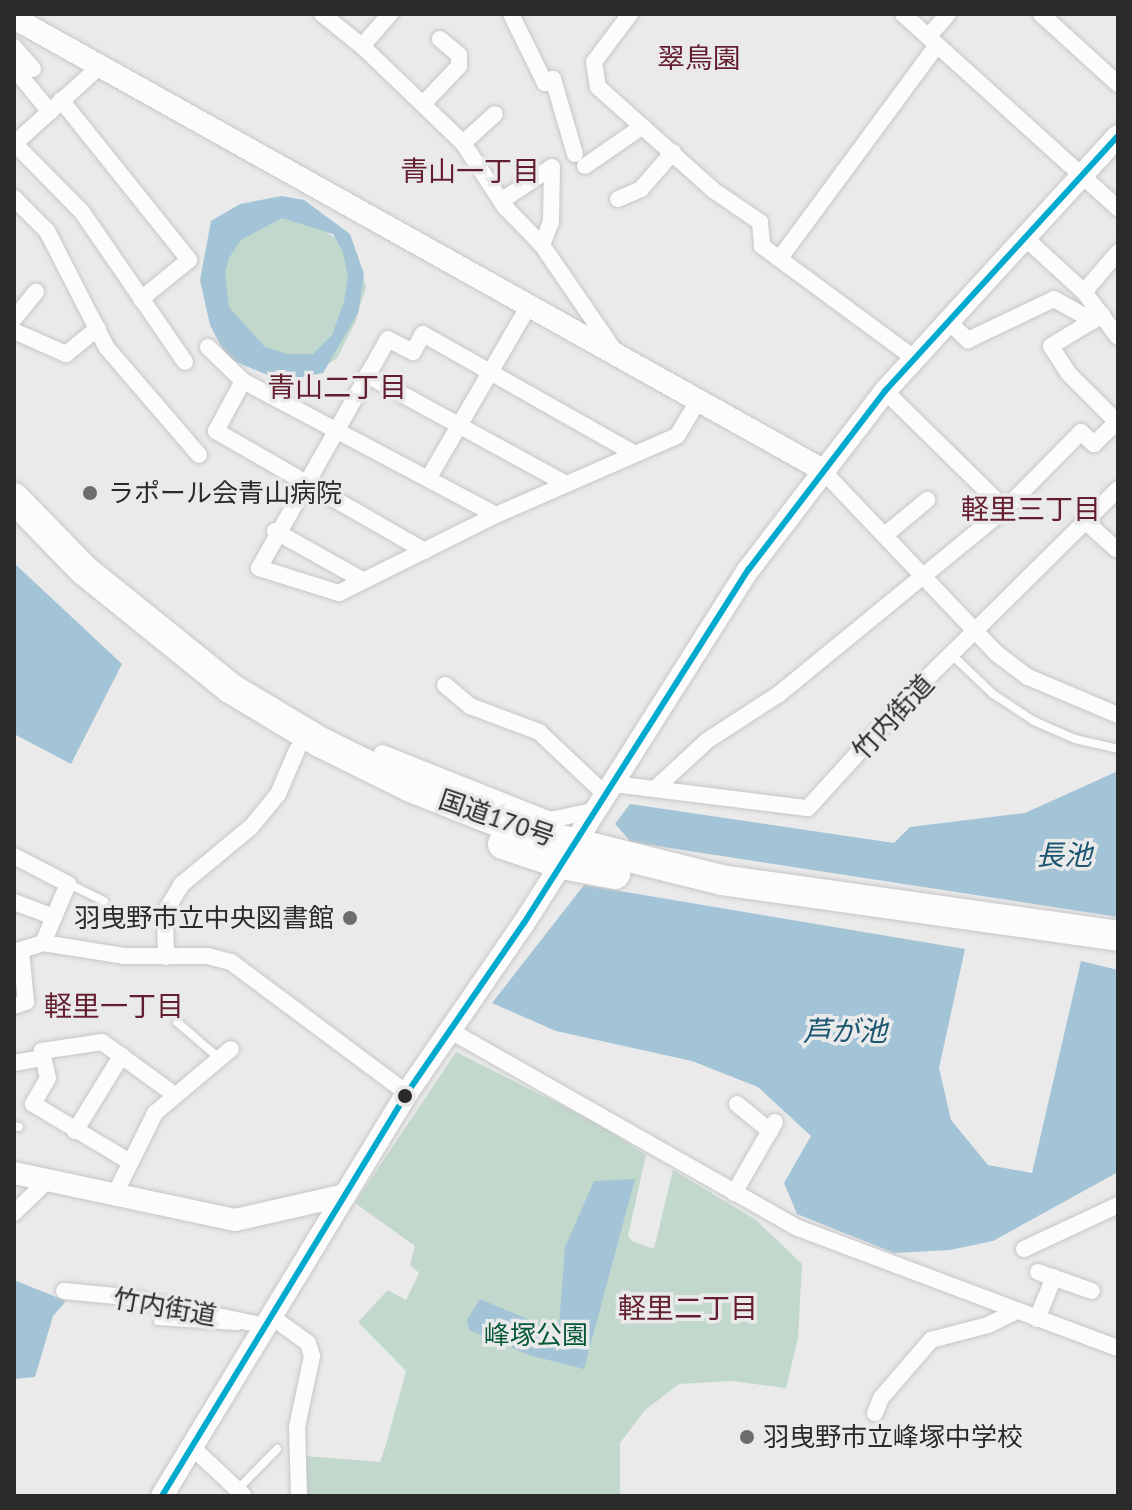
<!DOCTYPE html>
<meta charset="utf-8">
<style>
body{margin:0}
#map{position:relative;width:1132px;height:1510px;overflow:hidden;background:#eaeaeb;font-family:"PT Sans","Noto Sans JP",sans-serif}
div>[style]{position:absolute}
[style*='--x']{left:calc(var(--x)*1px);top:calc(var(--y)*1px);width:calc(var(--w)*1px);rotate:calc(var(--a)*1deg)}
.green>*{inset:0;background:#c2d8cc}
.water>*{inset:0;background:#a3c4d7}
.roads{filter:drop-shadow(0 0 2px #c6c6c7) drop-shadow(0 0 2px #c6c6c7)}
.lane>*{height:8px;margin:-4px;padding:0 4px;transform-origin:4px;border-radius:4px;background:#fcfcfc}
.street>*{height:16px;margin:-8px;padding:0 8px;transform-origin:8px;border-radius:8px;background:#fcfcfc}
.secondary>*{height:22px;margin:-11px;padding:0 11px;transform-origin:11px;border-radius:11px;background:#fcfcfc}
.highway>*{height:30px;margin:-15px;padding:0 15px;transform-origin:15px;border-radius:15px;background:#fcfcfc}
.bus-1>*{height:6px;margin:-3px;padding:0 3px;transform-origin:3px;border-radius:3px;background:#00a9ce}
.dots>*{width:22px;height:22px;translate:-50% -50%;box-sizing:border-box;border:4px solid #eaeaeb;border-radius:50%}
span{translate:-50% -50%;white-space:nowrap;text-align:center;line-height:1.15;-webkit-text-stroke:7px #eaeaeb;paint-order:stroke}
.poi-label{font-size:26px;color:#2a2a2b}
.left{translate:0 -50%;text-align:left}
.right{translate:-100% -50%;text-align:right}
.street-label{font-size:26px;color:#2a2a2b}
.park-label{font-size:26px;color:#055836}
.neighbourhood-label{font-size:28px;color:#631e2f}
.water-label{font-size:28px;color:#1b5670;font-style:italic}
.frame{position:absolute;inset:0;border:16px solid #2a2a2b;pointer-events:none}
</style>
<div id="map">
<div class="green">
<div style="clip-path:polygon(271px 212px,303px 215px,357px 254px,366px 287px,355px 323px,337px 358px,317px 372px,284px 367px,222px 310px,226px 252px)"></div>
<div style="clip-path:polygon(456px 1052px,599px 1124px,646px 1155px,628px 1236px,632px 1241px,654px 1249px,673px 1170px,756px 1220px,802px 1264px,798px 1338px,786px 1388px,732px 1381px,679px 1384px,645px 1410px,620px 1443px,620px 1496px,307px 1496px,304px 1456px,380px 1462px,385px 1448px,406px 1371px,358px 1322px,388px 1290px,406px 1300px,419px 1273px,410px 1265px,415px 1246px,355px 1203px)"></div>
</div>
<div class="water">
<div style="clip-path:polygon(evenodd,282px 196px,304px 200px,350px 234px,364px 274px,358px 313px,323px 373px,282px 381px,234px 361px,222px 348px,210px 325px,200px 280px,211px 221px,240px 204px,282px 196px,282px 218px,333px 234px,343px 252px,348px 277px,344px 302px,332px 335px,313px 354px,287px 354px,265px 347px,229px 307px,225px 272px,229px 258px,241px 240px,282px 218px)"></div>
<div style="clip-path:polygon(14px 563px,122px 664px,71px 764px,14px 734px)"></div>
<div style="clip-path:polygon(1118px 771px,1118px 917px,631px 842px,615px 824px,630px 804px,894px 843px,910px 827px,1025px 813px)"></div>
<div style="clip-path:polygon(584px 885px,965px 949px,939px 1068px,951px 1120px,988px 1165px,1032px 1173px,1081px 961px,1118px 970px,1118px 1172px,993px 1241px,950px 1250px,894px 1253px,797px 1214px,784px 1183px,811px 1136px,758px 1087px,692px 1061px,556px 1031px,492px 1003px)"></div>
<div style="clip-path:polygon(635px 1179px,584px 1369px,532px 1356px,469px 1330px,467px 1320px,480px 1299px,551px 1329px,559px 1326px,565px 1247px,594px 1181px)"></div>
<div style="clip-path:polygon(14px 1280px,66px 1301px,53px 1316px,35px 1377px,14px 1379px)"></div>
</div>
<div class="roads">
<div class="lane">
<div style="--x:952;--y:655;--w:57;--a:43.6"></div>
<div style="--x:993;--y:694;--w:49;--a:33.4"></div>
<div style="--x:1034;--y:721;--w:45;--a:23.7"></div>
<div style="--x:1075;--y:739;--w:44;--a:13.1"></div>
<div style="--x:69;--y:884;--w:39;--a:26"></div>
<div style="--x:177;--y:1022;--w:57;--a:40.7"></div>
<div style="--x:14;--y:1126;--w:5;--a:11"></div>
<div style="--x:158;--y:1321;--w:80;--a:3.6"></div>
<div style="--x:238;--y:1489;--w:56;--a:-45.7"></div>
</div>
<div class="street">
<div style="--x:322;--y:14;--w:51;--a:38.7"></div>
<div style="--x:362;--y:46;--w:140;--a:43.8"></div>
<div style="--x:463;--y:143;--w:77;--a:56.7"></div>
<div style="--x:505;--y:207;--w:53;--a:45.8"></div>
<div style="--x:542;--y:245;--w:135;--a:55.6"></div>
<div style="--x:511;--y:14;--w:77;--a:63.8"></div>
<div style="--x:545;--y:83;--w:9;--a:-27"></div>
<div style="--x:553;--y:79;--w:78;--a:73.7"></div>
<div style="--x:630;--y:14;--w:60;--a:126.9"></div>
<div style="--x:594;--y:62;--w:25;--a:81"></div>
<div style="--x:598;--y:87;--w:154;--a:41.8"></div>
<div style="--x:713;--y:190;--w:57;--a:34.2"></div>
<div style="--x:760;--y:222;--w:24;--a:85"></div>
<div style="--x:762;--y:246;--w:189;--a:36.4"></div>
<div style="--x:903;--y:14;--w:290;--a:42.1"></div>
<div style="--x:1041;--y:14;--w:104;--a:42.3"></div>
<div style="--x:928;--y:37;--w:30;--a:-49"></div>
<div style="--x:362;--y:46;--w:43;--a:-48.8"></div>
<div style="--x:14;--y:47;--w:29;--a:49"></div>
<div style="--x:14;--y:68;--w:57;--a:50.7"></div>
<div style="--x:61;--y:100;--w:205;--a:51.3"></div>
<div style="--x:189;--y:260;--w:62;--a:140.9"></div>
<div style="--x:424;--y:103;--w:51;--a:-46.6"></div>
<div style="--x:459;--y:66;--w:11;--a:-90"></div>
<div style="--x:459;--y:55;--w:25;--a:-140"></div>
<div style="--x:14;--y:143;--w:97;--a:45.4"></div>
<div style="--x:82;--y:212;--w:182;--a:55.5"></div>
<div style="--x:463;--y:143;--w:43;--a:-42.2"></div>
<div style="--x:14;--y:144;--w:116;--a:-42.2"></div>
<div style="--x:585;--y:166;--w:70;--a:-34.6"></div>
<div style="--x:14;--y:198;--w:47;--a:45"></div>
<div style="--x:47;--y:231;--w:131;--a:62.9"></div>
<div style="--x:107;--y:348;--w:141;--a:49.3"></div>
<div style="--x:618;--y:199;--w:25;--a:-23"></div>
<div style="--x:641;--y:189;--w:49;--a:-49.1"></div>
<div style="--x:501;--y:201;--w:61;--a:-33.7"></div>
<div style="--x:1024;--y:237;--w:81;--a:42.5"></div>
<div style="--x:1084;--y:292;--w:56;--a:52.9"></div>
<div style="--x:542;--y:245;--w:25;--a:-69"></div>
<div style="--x:551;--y:222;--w:55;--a:-89"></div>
<div style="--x:780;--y:258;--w:265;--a:-53.6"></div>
<div style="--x:1084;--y:292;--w:52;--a:-49.6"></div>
<div style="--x:14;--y:319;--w:35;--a:-51"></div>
<div style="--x:948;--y:321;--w:28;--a:44"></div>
<div style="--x:968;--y:340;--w:95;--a:-25.5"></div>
<div style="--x:1054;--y:299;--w:45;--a:29.4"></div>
<div style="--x:14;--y:331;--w:57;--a:23.9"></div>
<div style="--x:66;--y:354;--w:41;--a:-39.1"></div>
<div style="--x:208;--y:347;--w:49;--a:44.2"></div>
<div style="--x:243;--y:381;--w:286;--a:27.9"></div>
<div style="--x:367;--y:375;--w:227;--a:28.7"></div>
<div style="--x:243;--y:381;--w:57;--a:118.4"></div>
<div style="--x:216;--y:431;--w:241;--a:29.9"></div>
<div style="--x:885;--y:391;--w:168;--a:44.5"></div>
<div style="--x:1005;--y:509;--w:108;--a:-45.4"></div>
<div style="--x:1081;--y:432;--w:18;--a:43"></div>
<div style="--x:1094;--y:444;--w:32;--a:-44"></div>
<div style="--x:1117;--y:422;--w:68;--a:-135"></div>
<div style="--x:1069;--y:374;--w:33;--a:-123"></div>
<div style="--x:1051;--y:346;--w:60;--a:-31.3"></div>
<div style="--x:635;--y:454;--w:244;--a:-150.5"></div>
<div style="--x:423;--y:334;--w:21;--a:119"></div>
<div style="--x:413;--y:352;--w:28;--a:-153"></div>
<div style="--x:388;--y:339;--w:263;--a:119.4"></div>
<div style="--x:259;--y:568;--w:84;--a:17.4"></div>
<div style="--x:339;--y:593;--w:175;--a:-26.4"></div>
<div style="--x:496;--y:515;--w:197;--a:-23.6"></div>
<div style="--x:677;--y:436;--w:41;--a:-59"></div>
<div style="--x:821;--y:469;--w:254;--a:46.4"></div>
<div style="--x:996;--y:653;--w:40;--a:37"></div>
<div style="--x:1028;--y:677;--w:98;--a:22.9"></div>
<div style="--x:428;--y:479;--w:199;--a:-59.8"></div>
<div style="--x:1085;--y:521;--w:42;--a:42.1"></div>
<div style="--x:275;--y:531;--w:102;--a:29.3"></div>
<div style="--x:885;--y:535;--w:55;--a:-39.8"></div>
<div style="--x:445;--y:685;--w:33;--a:40"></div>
<div style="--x:470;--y:706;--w:74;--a:20.6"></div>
<div style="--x:539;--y:732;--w:93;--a:43.3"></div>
<div style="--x:382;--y:753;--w:181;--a:21.7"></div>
<div style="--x:550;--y:820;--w:48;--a:-12"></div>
<div style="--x:614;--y:784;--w:195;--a:7.1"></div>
<div style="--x:808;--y:808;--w:168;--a:-47.7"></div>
<div style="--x:921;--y:684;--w:277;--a:-44.7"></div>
<div style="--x:657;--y:787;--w:69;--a:-42.7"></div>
<div style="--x:708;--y:740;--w:85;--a:-32.9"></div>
<div style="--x:779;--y:694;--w:292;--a:-39.3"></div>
<div style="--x:14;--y:856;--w:61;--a:27.4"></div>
<div style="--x:68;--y:884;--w:64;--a:113"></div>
<div style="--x:14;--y:902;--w:43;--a:20.6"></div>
<div style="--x:14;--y:952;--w:30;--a:-17"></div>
<div style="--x:43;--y:943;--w:82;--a:9.1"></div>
<div style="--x:124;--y:956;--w:84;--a:0"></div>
<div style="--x:208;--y:956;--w:24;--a:15"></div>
<div style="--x:231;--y:962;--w:219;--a:36.7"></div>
<div style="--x:166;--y:957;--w:45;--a:-91.3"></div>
<div style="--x:165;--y:912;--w:33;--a:-59"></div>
<div style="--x:182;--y:884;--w:89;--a:-39.6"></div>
<div style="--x:251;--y:827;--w:43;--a:-50.7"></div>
<div style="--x:278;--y:794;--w:48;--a:-66.6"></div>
<div style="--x:14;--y:1006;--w:13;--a:-18"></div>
<div style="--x:26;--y:1002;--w:52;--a:-95.5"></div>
<div style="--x:449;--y:1030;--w:401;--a:29.6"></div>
<div style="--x:798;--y:1228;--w:342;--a:20.6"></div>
<div style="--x:14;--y:1063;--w:29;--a:-10"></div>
<div style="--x:737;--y:1104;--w:43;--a:39.3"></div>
<div style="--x:75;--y:1131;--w:89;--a:-58.3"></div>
<div style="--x:130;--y:1162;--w:113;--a:-149.1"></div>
<div style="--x:33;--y:1104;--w:30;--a:-60"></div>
<div style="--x:48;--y:1078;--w:28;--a:-103"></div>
<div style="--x:42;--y:1051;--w:61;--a:-8.5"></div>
<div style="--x:102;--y:1042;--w:90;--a:36"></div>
<div style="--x:734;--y:1193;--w:82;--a:-60"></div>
<div style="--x:114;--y:1196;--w:93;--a:-63.7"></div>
<div style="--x:155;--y:1113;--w:99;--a:-40.1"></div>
<div style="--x:14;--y:1213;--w:46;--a:-44.1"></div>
<div style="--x:1024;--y:1249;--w:104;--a:-25.1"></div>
<div style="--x:1038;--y:1272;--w:57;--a:19.4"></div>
<div style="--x:64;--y:1291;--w:62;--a:5.5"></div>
<div style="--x:126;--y:1297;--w:143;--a:11.7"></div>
<div style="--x:272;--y:1317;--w:44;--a:35.8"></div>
<div style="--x:308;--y:1343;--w:14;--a:73"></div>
<div style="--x:312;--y:1356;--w:73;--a:101.9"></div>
<div style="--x:297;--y:1427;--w:69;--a:88.3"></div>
<div style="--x:1037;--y:1319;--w:45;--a:-68"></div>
<div style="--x:875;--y:1413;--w:16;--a:-68"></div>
<div style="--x:881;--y:1398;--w:77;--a:-49.2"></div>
<div style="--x:931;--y:1340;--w:59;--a:-14.7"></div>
<div style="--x:988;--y:1325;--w:32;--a:-26"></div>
<div style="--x:192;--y:1447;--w:71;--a:43.3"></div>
</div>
<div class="secondary">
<div style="--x:14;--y:18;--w:924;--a:29.2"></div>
<div style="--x:14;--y:1173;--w:226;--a:12"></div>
<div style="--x:235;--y:1220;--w:113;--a:-12.8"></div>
<div style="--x:162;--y:1496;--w:472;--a:-58.7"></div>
<div style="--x:407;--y:1093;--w:206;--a:-55.5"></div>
<div style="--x:524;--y:923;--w:419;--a:-57.6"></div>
<div style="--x:749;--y:569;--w:224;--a:-52.6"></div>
<div style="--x:885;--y:391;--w:345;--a:-47.6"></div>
</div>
<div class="highway">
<div style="--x:14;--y:498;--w:100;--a:45.8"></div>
<div style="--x:84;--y:570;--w:188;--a:38.9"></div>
<div style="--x:230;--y:688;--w:105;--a:31"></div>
<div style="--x:320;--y:742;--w:102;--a:26.3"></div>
<div style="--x:411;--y:787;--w:114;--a:21.6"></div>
<div style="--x:517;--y:829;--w:210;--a:14"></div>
<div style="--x:721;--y:880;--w:401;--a:8"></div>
<div style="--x:503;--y:844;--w:62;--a:18.7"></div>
<div style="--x:562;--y:864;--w:54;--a:10.7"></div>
</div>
</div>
<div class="bus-1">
<div style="--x:162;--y:1496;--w:472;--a:-58.7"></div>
<div style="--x:407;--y:1093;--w:206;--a:-55.5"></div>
<div style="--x:524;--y:923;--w:419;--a:-57.6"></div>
<div style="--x:749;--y:569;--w:224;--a:-52.6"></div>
<div style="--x:885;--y:391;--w:345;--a:-47.6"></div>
</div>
<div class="dots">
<div style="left:90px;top:493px;background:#6d6d6e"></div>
<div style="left:350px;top:918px;background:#6d6d6e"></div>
<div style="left:405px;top:1096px;background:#2a2a2b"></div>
<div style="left:747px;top:1437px;background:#6d6d6e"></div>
</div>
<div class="poi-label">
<span class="left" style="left:108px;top:493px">ラポール会青山病院</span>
<span class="right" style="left:334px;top:918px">羽曳野市立中央図書館</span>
<span class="left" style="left:763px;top:1437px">羽曳野市立峰塚中学校</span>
</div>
<div class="street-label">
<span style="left:893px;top:717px;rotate:-47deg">竹内街道</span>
<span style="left:497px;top:818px;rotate:19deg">国道170号</span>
<span style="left:165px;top:1307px;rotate:10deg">竹内街道</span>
</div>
<div class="park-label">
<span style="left:536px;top:1335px">峰塚公園</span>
</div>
<div class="neighbourhood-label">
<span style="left:699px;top:58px">翠鳥園</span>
<span style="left:470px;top:171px">青山一丁目</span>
<span style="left:337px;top:387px">青山二丁目</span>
<span style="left:1031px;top:509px">軽里三丁目</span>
<span style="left:114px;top:1006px">軽里一丁目</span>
<span style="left:688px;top:1308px">軽里二丁目</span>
</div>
<div class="water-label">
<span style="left:1064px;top:855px">長池</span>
<span style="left:845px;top:1031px">芦が池</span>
</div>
<div class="frame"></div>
</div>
